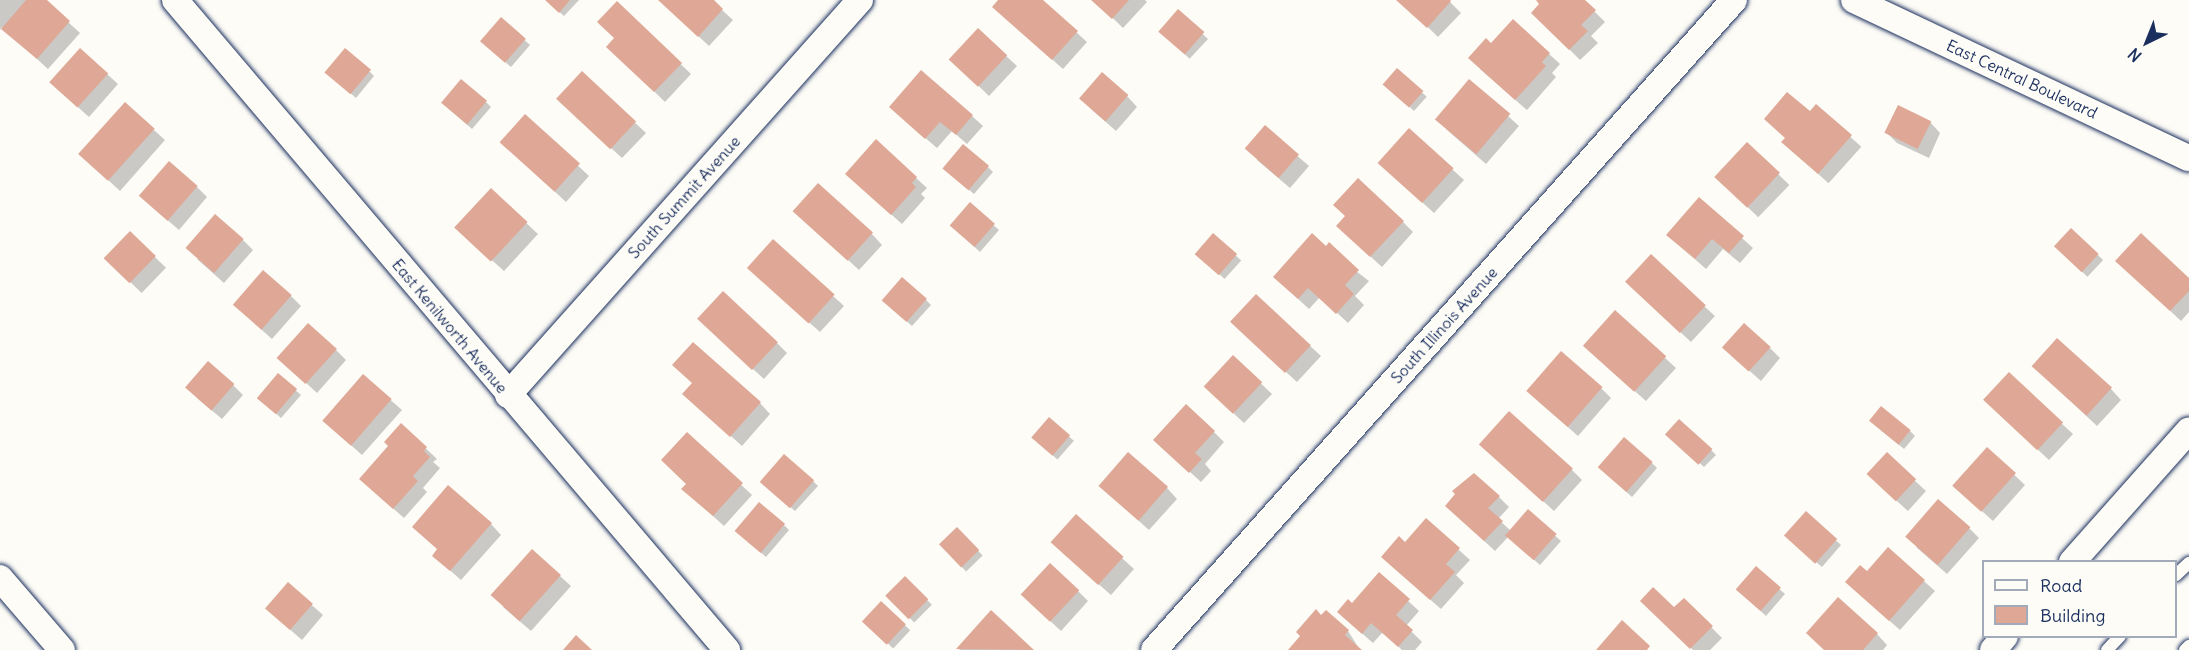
<!DOCTYPE html>
<style>
body{margin:0}
#map{position:relative;width:2189px;height:650px;overflow:hidden;background:#fdfcf7;font-family:Delius,sans-serif}
div>[style]{position:absolute}
[style*='--x']{left:calc(var(--x)*1px);top:calc(var(--y)*1px);width:calc(var(--w)*1px);rotate:calc(var(--a)*1deg)}
.shadow>*{inset:0;background:#0003;transform-origin:0 0}
.building>*{inset:0;background:#dfa896;transform-origin:0 0}
.roads{filter:drop-shadow(0 0 2px #1b2f5e) drop-shadow(0 0 2px #1b2f5e)}
.service>*{height:12px;margin:-6px;padding:0 6px;transform-origin:6px;border-radius:6px;background:#fdfcf7}
.minor>*{height:26px;margin:-13px;padding:0 13px;transform-origin:13px;border-radius:13px;background:#fdfcf7}
span{translate:-50% -50%;white-space:nowrap;text-align:center;line-height:1.15;-webkit-text-stroke:4.5px #fdfcf7;paint-order:stroke}
.street-label{font-size:16px;color:#1b2f5e}
.legend{position:absolute;left:1982px;top:560px;width:195px;height:78px;box-sizing:border-box;background:#fdfcf7;border:2px solid #a3aaba;margin:0;padding:8px 10px;list-style:none;font-size:18px;color:#1b2f5e}
.legend li{display:flex;align-items:center;gap:12px;height:30px}
.legend b{width:30px;border:2px solid #a3aaba}
.north{position:absolute;left:2117px;top:12px;width:60px;height:60px;-webkit-text-stroke:4px #fdfcf7;paint-order:stroke;rotate:223deg;font-size:16px;font-weight:700;line-height:24px;text-align:center;color:#1b2f5e}
.north::after{content:'';display:block;margin:auto;width:21px;height:27px;background:#1b2f5e;clip-path:polygon(50% 0,100% 100%,50% 72%,0 100%)}
</style>
<div id="map">
<div class="shadow">
<div style="clip-path:polygon(0 0,44px 0,80px 33px,48px 69px,2px 27px,0 30px)"></div>
<div style="clip-path:polygon(546px 0,579px 0,564px 16px)"></div>
<div style="clip-path:polygon(659px 0,711px 0,733px 20px,709px 46px)"></div>
<div style="clip-path:polygon(1000px 0,1041px 0,1087px 42px,1063px 69px,1004px 17px)"></div>
<div style="clip-path:polygon(1094px 0,1145px 0,1147px 2px,1123px 28px)"></div>
<div style="clip-path:polygon(1400px 0,1448px 0,1461px 13px,1438px 37px)"></div>
<div style="clip-path:polygon(1538px 0,1583px 0,1605px 22px,1591px 36px,1598px 43px,1580px 60px,1533px 13px,1542px 4px)"></div>
<div style="clip-path:polygon(617px 3px,691px 74px,665px 102px,609px 47px,616px 39px)"></div>
<div style="left:1178px;top:11px;width:41px;height:27px;rotate:43deg"></div>
<div style="clip-path:polygon(501px 19px,530px 45px,511px 67px,487px 46px)"></div>
<div style="clip-path:polygon(1513px 21px,1560px 64px,1552px 73px,1556px 77px,1527px 110px,1480px 69px)"></div>
<div style="clip-path:polygon(978px 30px,1017px 66px,989px 96px,962px 70px)"></div>
<div style="left:1397px;top:70px;width:40px;height:19px;rotate:42deg"></div>
<div style="clip-path:polygon(369px 71px,374px 76px,356px 98px,331px 76px)"></div>
<div style="clip-path:polygon(582px 73px,646px 133px,622px 158px,568px 109px)"></div>
<div style="clip-path:polygon(107px 74px,118px 84px,89px 117px,62px 93px)"></div>
<div style="clip-path:polygon(1469px 81px,1519px 126px,1486px 164px,1446px 129px)"></div>
<div style="clip-path:polygon(1127px 96px,1137px 107px,1116px 131px,1091px 109px)"></div>
<div style="clip-path:polygon(486px 102px,491px 107px,472px 129px,448px 108px)"></div>
<div style="left:1816px;top:106px;width:61px;height:49px;rotate:42deg"></div>
<div style="clip-path:polygon(525px 116px,589px 176px,566px 202px,512px 152px)"></div>
<div style="clip-path:polygon(972px 116px,983px 126px,967px 144px,952px 131px,937px 148px,902px 118px)"></div>
<div style="clip-path:polygon(1930px 122px,1940px 133px,1929px 158px,1897px 143px,1886px 132px)"></div>
<div style="clip-path:polygon(1265px 128px,1309px 166px,1290px 188px,1257px 160px)"></div>
<div style="clip-path:polygon(154px 130px,165px 140px,120px 191px,91px 164px)"></div>
<div style="clip-path:polygon(1409px 130px,1464px 180px,1434px 213px,1390px 173px)"></div>
<div style="clip-path:polygon(876px 141px,927px 188px,921px 194px,925px 198px,902px 224px,857px 184px)"></div>
<div style="left:1747px;top:144px;width:59px;height:45px;rotate:44deg"></div>
<div style="clip-path:polygon(988px 167px,993px 172px,974px 194px,949px 173px)"></div>
<div style="clip-path:polygon(197px 187px,207px 197px,179px 230px,151px 206px)"></div>
<div style="clip-path:polygon(491px 190px,538px 234px,504px 271px,468px 239px)"></div>
<div style="clip-path:polygon(1699px 199px,1753px 248px,1740px 263px,1723px 249px,1706px 269px,1679px 245px)"></div>
<div style="clip-path:polygon(970px 204px,999px 230px,980px 252px,956px 230px)"></div>
<div style="clip-path:polygon(1346px 216px,1403px 222px,1413px 232px,1382px 267px,1348px 236px)"></div>
<div style="clip-path:polygon(805px 221px,872px 234px,882px 245px,859px 270px)"></div>
<div style="left:2071px;top:230px;width:44px;height:23px;rotate:43deg"></div>
<div style="left:130px;top:233px;width:50px;height:35px;rotate:44deg"></div>
<div style="left:1213px;top:235px;width:38px;height:25px;rotate:42deg"></div>
<div style="clip-path:polygon(243px 240px,253px 250px,224px 283px,197px 259px)"></div>
<div style="clip-path:polygon(773px 241px,844px 306px,820px 332px,759px 278px)"></div>
<div style="clip-path:polygon(1326px 248px,1369px 281px,1355px 296px,1364px 305px,1348px 323px,1320px 297px,1309px 309px,1285px 287px)"></div>
<div style="clip-path:polygon(2128px 271px,2189px 280px,2189px 312px,2181px 321px)"></div>
<div style="clip-path:polygon(1638px 293px,1704px 306px,1715px 316px,1691px 342px)"></div>
<div style="clip-path:polygon(291px 296px,301px 306px,272px 339px,245px 315px)"></div>
<div style="clip-path:polygon(1256px 296px,1321px 356px,1297px 382px,1243px 333px)"></div>
<div style="clip-path:polygon(926px 300px,931px 305px,912px 326px,888px 305px)"></div>
<div style="clip-path:polygon(1615px 312px,1676px 368px,1646px 401px,1595px 356px)"></div>
<div style="clip-path:polygon(710px 330px,777px 343px,787px 353px,764px 379px)"></div>
<div style="clip-path:polygon(1770px 348px,1780px 358px,1761px 381px,1735px 358px)"></div>
<div style="clip-path:polygon(336px 350px,346px 360px,317px 393px,290px 368px)"></div>
<div style="clip-path:polygon(1233px 357px,1272px 394px,1244px 423px,1216px 397px)"></div>
<div style="clip-path:polygon(278px 375px,301px 395px,281px 418px,264px 403px)"></div>
<div style="clip-path:polygon(2009px 375px,2073px 434px,2049px 460px,1996px 411px)"></div>
<div style="clip-path:polygon(363px 376px,402px 410px,362px 455px,335px 431px)"></div>
<div style="clip-path:polygon(2044px 376px,2111px 389px,2121px 400px,2097px 426px)"></div>
<div style="clip-path:polygon(233px 385px,243px 395px,222px 419px,197px 398px)"></div>
<div style="clip-path:polygon(1601px 388px,1611px 398px,1578px 436px,1538px 401px)"></div>
<div style="clip-path:polygon(760px 403px,770px 414px,742px 446px,695px 404px)"></div>
<div style="left:1049px;top:419px;width:33px;height:25px;rotate:41deg"></div>
<div style="clip-path:polygon(401px 425px,437px 459px,433px 462px,440px 468px,423px 488px,427px 492px,404px 518px,371px 489px)"></div>
<div style="clip-path:polygon(1876px 426px,1910px 431px,1915px 436px,1904px 449px)"></div>
<div style="clip-path:polygon(1214px 432px,1224px 442px,1205px 464px,1211px 471px,1201px 482px,1166px 450px)"></div>
<div style="clip-path:polygon(687px 434px,752px 495px,724px 526px,694px 499px,688px 484px)"></div>
<div style="clip-path:polygon(1673px 439px,1711px 450px,1716px 455px,1704px 467px)"></div>
<div style="clip-path:polygon(1987px 449px,2025px 485px,1993px 521px,1965px 496px)"></div>
<div style="clip-path:polygon(1491px 454px,1572px 470px,1582px 480px,1554px 511px)"></div>
<div style="clip-path:polygon(1887px 455px,1926px 491px,1908px 511px,1879px 485px)"></div>
<div style="clip-path:polygon(1652px 463px,1657px 468px,1632px 497px,1604px 472px)"></div>
<div style="clip-path:polygon(813px 481px,818px 486px,795px 511px,767px 487px)"></div>
<div style="clip-path:polygon(1167px 488px,1177px 499px,1149px 530px,1111px 496px)"></div>
<div style="clip-path:polygon(1457px 494px,1499px 497px,1509px 507px,1498px 519px,1511px 531px,1528px 511px,1561px 541px,1540px 565px,1508px 537px,1495px 551px,1457px 516px)"></div>
<div style="clip-path:polygon(1806px 513px,1841px 545px,1822px 567px,1791px 541px)"></div>
<div style="clip-path:polygon(1076px 516px,1134px 569px,1111px 595px,1063px 553px)"></div>
<div style="clip-path:polygon(1426px 520px,1470px 560px,1456px 575px,1464px 583px,1441px 609px,1393px 567px,1405px 544px)"></div>
<div style="clip-path:polygon(491px 524px,501px 535px,461px 580px,445px 566px,439px 550px)"></div>
<div style="clip-path:polygon(784px 525px,789px 530px,766px 557px,741px 535px)"></div>
<div style="clip-path:polygon(1969px 528px,1979px 538px,1947px 574px,1916px 547px)"></div>
<div style="left:957px;top:529px;width:37px;height:23px;rotate:46deg"></div>
<div style="clip-path:polygon(1888px 549px,1935px 591px,1900px 630px,1857px 592px,1867px 573px)"></div>
<div style="clip-path:polygon(1756px 568px,1785px 594px,1766px 616px,1742px 594px)"></div>
<div style="clip-path:polygon(1379px 574px,1419px 611px,1406px 626px,1422px 642px,1415px 650px,1402px 650px,1383px 632px,1373px 643px,1349px 622px,1352px 605px)"></div>
<div style="clip-path:polygon(560px 576px,571px 586px,531px 631px,503px 607px)"></div>
<div style="left:905px;top:578px;width:38px;height:25px;rotate:45deg"></div>
<div style="clip-path:polygon(288px 584px,323px 615px,302px 640px,278px 619px)"></div>
<div style="clip-path:polygon(1078px 591px,1088px 601px,1061px 631px,1033px 605px)"></div>
<div style="clip-path:polygon(1642px 600px,1674px 609px,1684px 600px,1722px 638px,1710px 650px,1693px 650px)"></div>
<div style="left:881px;top:603px;width:40px;height:25px;rotate:43deg"></div>
<div style="clip-path:polygon(991px 612px,1032px 650px,959px 650px)"></div>
<div style="clip-path:polygon(1321px 617px,1348px 631px,1360px 650px,1290px 650px)"></div>
<div style="clip-path:polygon(1877px 634px,1887px 645px,1883px 650px,1825px 650px)"></div>
</div>
<div class="building">
<div style="clip-path:polygon(26px 0,47px 0,70px 21px,37px 59px,1px 29px)"></div>
<div style="clip-path:polygon(545px 0,570px 0,559px 13px)"></div>
<div style="clip-path:polygon(658px 0,714px 0,723px 9px,698px 37px)"></div>
<div style="clip-path:polygon(998px 0,1043px 0,1078px 31px,1052px 60px,992px 7px)"></div>
<div style="clip-path:polygon(1091px 0,1129px 0,1112px 19px)"></div>
<div style="clip-path:polygon(1396px 0,1450px 0,1451px 1px,1427px 28px)"></div>
<div style="clip-path:polygon(1536px 0,1585px 0,1596px 10px,1581px 25px,1588px 31px,1569px 50px,1531px 13px,1539px 4px)"></div>
<div style="clip-path:polygon(617px 1px,682px 63px,654px 92px,606px 47px,614px 38px,597px 22px)"></div>
<div style="left:1178px;top:9px;width:35px;height:30px;rotate:41deg"></div>
<div style="left:501px;top:17px;width:33px;height:32px;rotate:41deg"></div>
<div style="clip-path:polygon(1513px 19px,1550px 53px,1542px 62px,1546px 66px,1515px 100px,1468px 58px,1486px 38px,1491px 43px)"></div>
<div style="left:978px;top:28px;width:40px;height:43px;rotate:43deg"></div>
<div style="left:80px;top:48px;width:38px;height:46px;rotate:42deg"></div>
<div style="left:345px;top:48px;width:34px;height:32px;rotate:40deg"></div>
<div style="left:1397px;top:68px;width:35px;height:22px;rotate:41deg"></div>
<div style="clip-path:polygon(921px 70px,973px 115px,956px 135px,940px 122px,925px 139px,889px 107px)"></div>
<div style="left:582px;top:71px;width:74px;height:38px;rotate:43deg"></div>
<div style="left:1102px;top:72px;width:35px;height:35px;rotate:41deg"></div>
<div style="left:461px;top:79px;width:34px;height:31px;rotate:40deg"></div>
<div style="left:1469px;top:79px;width:54px;height:53px;rotate:40deg"></div>
<div style="clip-path:polygon(1787px 92px,1810px 111px,1816px 104px,1852px 135px,1818px 174px,1781px 142px,1785px 138px,1764px 119px)"></div>
<div style="left:125px;top:102px;width:40px;height:70px;rotate:42deg"></div>
<div style="left:1898px;top:105px;width:37px;height:31px;rotate:26deg"></div>
<div style="left:525px;top:114px;width:74px;height:38px;rotate:42deg"></div>
<div style="left:1265px;top:125px;width:45px;height:31px;rotate:41deg"></div>
<div style="left:1409px;top:128px;width:60px;height:47px;rotate:42deg"></div>
<div style="clip-path:polygon(876px 139px,917px 177px,912px 183px,916px 187px,891px 215px,845px 174px)"></div>
<div style="left:1747px;top:142px;width:45px;height:48px;rotate:43deg"></div>
<div style="left:963px;top:144px;width:34px;height:32px;rotate:40deg"></div>
<div style="left:169px;top:161px;width:38px;height:46px;rotate:41deg"></div>
<div style="clip-path:polygon(1358px 178px,1404px 221px,1370px 257px,1336px 226px,1345px 216px,1333px 205px)"></div>
<div style="left:818px;top:183px;width:74px;height:38px;rotate:42deg"></div>
<div style="left:491px;top:188px;width:50px;height:54px;rotate:43deg"></div>
<div style="clip-path:polygon(1699px 197px,1744px 236px,1729px 253px,1712px 239px,1695px 259px,1666px 235px)"></div>
<div style="left:970px;top:202px;width:33px;height:31px;rotate:41deg"></div>
<div style="left:215px;top:214px;width:38px;height:45px;rotate:41deg"></div>
<div style="left:2071px;top:228px;width:38px;height:25px;rotate:43deg"></div>
<div style="left:130px;top:231px;width:36px;height:38px;rotate:44deg"></div>
<div style="left:1213px;top:233px;width:32px;height:28px;rotate:41deg"></div>
<div style="clip-path:polygon(1312px 233px,1326px 246px,1329px 242px,1359px 270px,1345px 285px,1354px 294px,1336px 314px,1308px 288px,1298px 299px,1273px 277px)"></div>
<div style="clip-path:polygon(2141px 233px,2189px 278px,2189px 291px,2170px 311px,2115px 261px)"></div>
<div style="left:773px;top:239px;width:83px;height:39px;rotate:42deg"></div>
<div style="left:1651px;top:254px;width:75px;height:38px;rotate:43deg"></div>
<div style="left:263px;top:270px;width:38px;height:46px;rotate:41deg"></div>
<div style="left:902px;top:277px;width:33px;height:31px;rotate:41deg"></div>
<div style="left:723px;top:291px;width:75px;height:38px;rotate:43deg"></div>
<div style="left:1256px;top:294px;width:75px;height:38px;rotate:43deg"></div>
<div style="left:1615px;top:310px;width:69px;height:48px;rotate:42deg"></div>
<div style="left:308px;top:323px;width:39px;height:47px;rotate:42deg"></div>
<div style="left:1744px;top:323px;width:36px;height:33px;rotate:42deg"></div>
<div style="left:2057px;top:338px;width:74px;height:38px;rotate:42deg"></div>
<div style="clip-path:polygon(693px 342px,761px 402px,730px 437px,682px 394px,692px 383px,672px 365px)"></div>
<div style="left:1561px;top:351px;width:55px;height:53px;rotate:41deg"></div>
<div style="left:1233px;top:355px;width:40px;height:43px;rotate:43deg"></div>
<div style="left:208px;top:361px;width:35px;height:35px;rotate:41deg"></div>
<div style="left:2009px;top:372px;width:74px;height:38px;rotate:43deg"></div>
<div style="left:278px;top:373px;width:25px;height:33px;rotate:40deg"></div>
<div style="left:363px;top:374px;width:38px;height:62px;rotate:41deg"></div>
<div style="clip-path:polygon(1186px 404px,1215px 431px,1195px 453px,1202px 459px,1189px 473px,1153px 440px)"></div>
<div style="left:1881px;top:406px;width:38px;height:19px;rotate:39deg"></div>
<div style="left:1509px;top:411px;width:86px;height:45px;rotate:42deg"></div>
<div style="left:1049px;top:417px;width:28px;height:27px;rotate:41deg"></div>
<div style="left:1679px;top:419px;width:45px;height:21px;rotate:42deg"></div>
<div style="clip-path:polygon(401px 423px,427px 447px,424px 451px,430px 457px,413px 476px,418px 481px,393px 509px,359px 479px,388px 446px,384px 442px)"></div>
<div style="clip-path:polygon(687px 432px,743px 483px,713px 516px,681px 489px,686px 484px,661px 460px)"></div>
<div style="left:1624px;top:437px;width:38px;height:40px;rotate:41deg"></div>
<div style="left:1987px;top:447px;width:39px;height:52px;rotate:42deg"></div>
<div style="left:1128px;top:452px;width:53px;height:45px;rotate:41deg"></div>
<div style="left:1887px;top:452px;width:40px;height:30px;rotate:43deg"></div>
<div style="left:784px;top:454px;width:40px;height:37px;rotate:41deg"></div>
<div style="clip-path:polygon(1474px 473px,1500px 496px,1488px 508px,1503px 521px,1484px 541px,1445px 506px,1455px 494px,1452px 491px)"></div>
<div style="clip-path:polygon(448px 485px,492px 523px,450px 571px,432px 556px,437px 549px,412px 527px)"></div>
<div style="left:1938px;top:499px;width:43px;height:50px;rotate:41deg"></div>
<div style="left:759px;top:502px;width:34px;height:38px;rotate:40deg"></div>
<div style="left:1528px;top:509px;width:38px;height:35px;rotate:41deg"></div>
<div style="left:1806px;top:511px;width:42px;height:33px;rotate:42deg"></div>
<div style="left:1076px;top:514px;width:64px;height:38px;rotate:42deg"></div>
<div style="clip-path:polygon(1426px 518px,1460px 548px,1446px 564px,1455px 572px,1430px 600px,1381px 557px,1399px 536px,1405px 542px)"></div>
<div style="left:957px;top:527px;width:32px;height:25px;rotate:46deg"></div>
<div style="clip-path:polygon(1888px 547px,1925px 580px,1889px 621px,1845px 582px,1860px 565px,1867px 571px)"></div>
<div style="left:532px;top:549px;width:39px;height:62px;rotate:42deg"></div>
<div style="left:1050px;top:563px;width:40px;height:43px;rotate:43deg"></div>
<div style="left:1756px;top:566px;width:33px;height:31px;rotate:41deg"></div>
<div style="clip-path:polygon(1379px 572px,1410px 599px,1396px 615px,1413px 630px,1398px 647px,1371px 623px,1362px 634px,1337px 612px,1348px 599px,1352px 603px)"></div>
<div style="left:905px;top:576px;width:33px;height:28px;rotate:45deg"></div>
<div style="left:288px;top:582px;width:33px;height:35px;rotate:41deg"></div>
<div style="clip-path:polygon(1653px 587px,1674px 607px,1684px 598px,1713px 626px,1690px 649px,1640px 601px)"></div>
<div style="clip-path:polygon(1838px 597px,1878px 633px,1863px 650px,1824px 650px,1806px 633px)"></div>
<div style="left:881px;top:601px;width:34px;height:28px;rotate:43deg"></div>
<div style="clip-path:polygon(1316px 609px,1321px 615px,1326px 610px,1349px 630px,1345px 635px,1362px 650px,1288px 650px,1300px 636px,1296px 632px)"></div>
<div style="clip-path:polygon(991px 610px,1034px 650px,956px 649px)"></div>
<div style="clip-path:polygon(1622px 620px,1650px 646px,1647px 650px,1596px 650px)"></div>
<div style="clip-path:polygon(576px 635px,592px 650px,563px 650px)"></div>
</div>
<div class="roads">
<div class="service">
<div style="--x:2176;--y:575;--w:18;--a:-43"></div>
<div style="--x:2107;--y:650;--w:19;--a:-47"></div>
<div style="--x:2185;--y:650;--w:6;--a:-45"></div>
</div>
<div class="minor">
<div style="--x:175;--y:0;--w:853;--a:49.66"></div>
<div style="--x:1854;--y:0;--w:370;--a:25.3"></div>
<div style="--x:508;--y:395;--w:529;--a:-48.29"></div>
<div style="--x:2072;--y:562;--w:176;--a:-48.4"></div>
<div style="--x:0;--y:578;--w:95;--a:49.3"></div>
<div style="--x:1154;--y:650;--w:871;--a:-48.26"></div>
<div style="--x:1993;--y:650;--w:18;--a:-49"></div>
</div>
</div>
<div class="street-label">
<span style="left:2022px;top:79px;rotate:25deg">East Central Boulevard</span>
<span style="left:684px;top:197px;rotate:-48deg">South Summit Avenue</span>
<span style="left:1444px;top:325px;rotate:-48deg">South Illinois Avenue</span>
<span style="left:450px;top:326px;rotate:50deg">East Kenilworth Avenue</span>
</div>
<ul class="legend">
<li><b style="height:8px;background:#fdfcf7"></b>Road</li>
<li><b style="height:16px;background:#dfa896"></b>Building</li>
</ul>
<div class="north">N</div>
</div>
